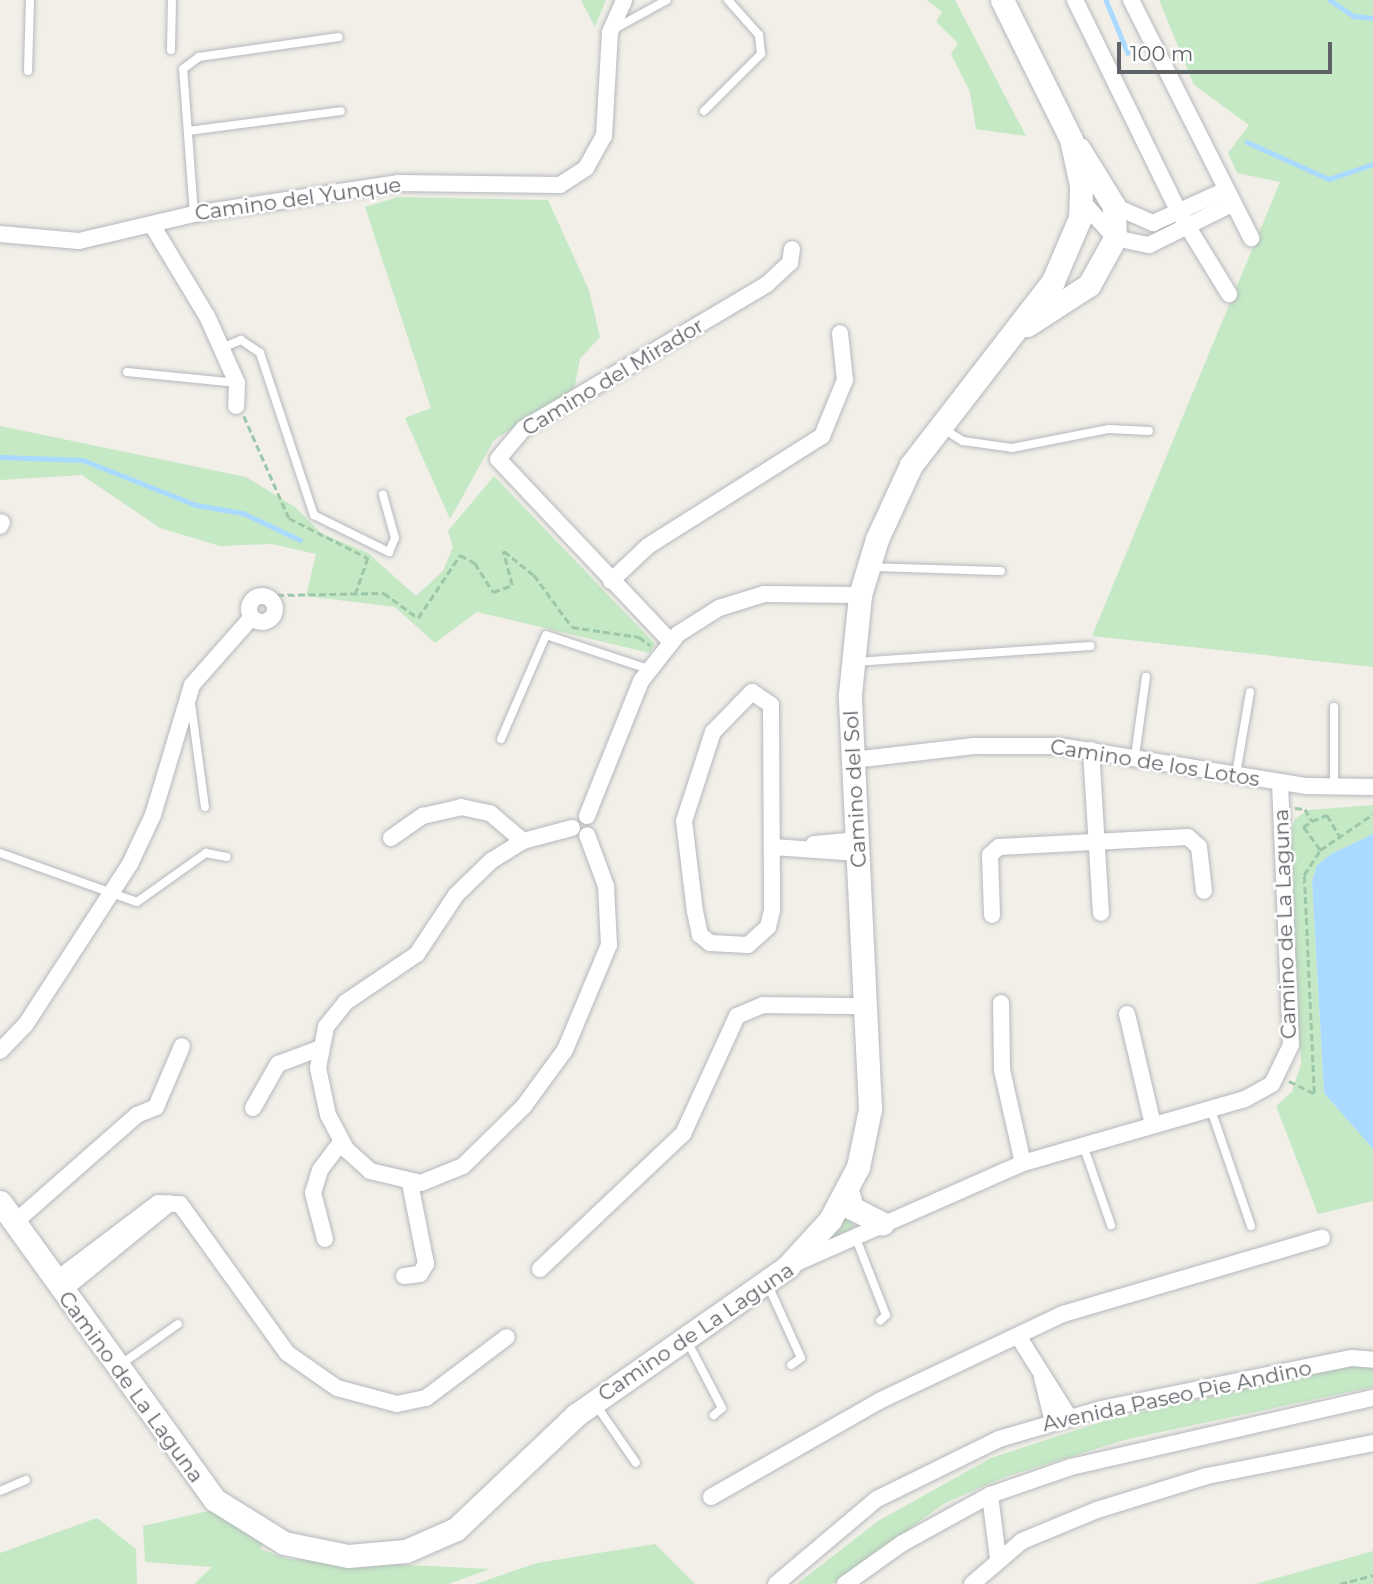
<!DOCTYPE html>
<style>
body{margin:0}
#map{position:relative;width:1373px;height:1584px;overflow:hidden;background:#f1efe8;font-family:Montserrat,sans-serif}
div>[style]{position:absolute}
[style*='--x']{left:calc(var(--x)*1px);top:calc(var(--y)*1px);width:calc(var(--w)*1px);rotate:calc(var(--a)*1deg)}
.green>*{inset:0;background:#c5e8c5}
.water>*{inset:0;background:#aadaff}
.stream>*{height:4.5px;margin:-2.25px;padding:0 2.25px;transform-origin:2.25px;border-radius:2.25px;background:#aadaff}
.path>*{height:2.5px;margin-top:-1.25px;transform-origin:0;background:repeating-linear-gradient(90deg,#9cc7a9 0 7px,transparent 0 10.5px)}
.roads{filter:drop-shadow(0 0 2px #b5b8bc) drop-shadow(0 0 2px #b5b8bc)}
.lane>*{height:8px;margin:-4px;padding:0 4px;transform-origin:4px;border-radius:4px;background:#fff}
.street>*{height:16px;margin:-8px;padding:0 8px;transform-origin:8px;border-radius:8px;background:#fff}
.street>.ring{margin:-8px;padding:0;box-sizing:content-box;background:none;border:16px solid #fff;border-radius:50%}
.secondary>*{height:23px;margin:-11.5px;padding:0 11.5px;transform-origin:11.5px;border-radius:11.5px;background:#fff}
span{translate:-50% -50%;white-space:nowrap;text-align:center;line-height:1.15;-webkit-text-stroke:5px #fff;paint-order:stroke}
.street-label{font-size:21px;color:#5f6368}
.scale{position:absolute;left:1117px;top:42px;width:215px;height:32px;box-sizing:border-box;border:4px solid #5f6368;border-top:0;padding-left:9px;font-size:21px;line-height:24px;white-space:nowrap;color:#5f6368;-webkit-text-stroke:5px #fff;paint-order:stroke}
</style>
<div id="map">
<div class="green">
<div style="clip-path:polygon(581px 0,606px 0,595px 27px)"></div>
<div style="clip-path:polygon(927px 0,955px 0,1026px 136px,976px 129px,970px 92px,951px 54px,958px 43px,936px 22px,942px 12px)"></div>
<div style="clip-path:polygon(1159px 0,1373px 0,1373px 667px,1092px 636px,1280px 182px,1237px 173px,1228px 153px,1249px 125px,1194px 85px)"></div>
<div style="clip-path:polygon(398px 197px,548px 200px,589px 290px,600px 337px,580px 359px,574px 389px,494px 440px,450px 519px,405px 418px,431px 408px,365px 207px)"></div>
<div style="clip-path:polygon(0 426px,246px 477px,295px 507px,321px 533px,368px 553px,416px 596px,443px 571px,453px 547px,448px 531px,494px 476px,655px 644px,650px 653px,477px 612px,435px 643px,395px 607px,306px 596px,316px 554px,272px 544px,220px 546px,160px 528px,82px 475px,0 480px)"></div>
<div style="clip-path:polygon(1373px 805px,1373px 834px,1331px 854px,1317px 865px,1312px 881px,1324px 1093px,1373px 1149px,1373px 1201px,1318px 1214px,1276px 1106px,1292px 1092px,1301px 1064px,1289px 838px,1295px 819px,1308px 810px)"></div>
<div style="clip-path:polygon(845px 1214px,855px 1227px,823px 1244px)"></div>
<div style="clip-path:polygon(1352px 1365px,1373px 1366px,1373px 1387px,1128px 1439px,1005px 1477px,945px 1503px,832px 1584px,797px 1584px,878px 1521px,991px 1458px,1110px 1419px)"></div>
<div style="clip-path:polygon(213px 1510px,264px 1543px,260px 1549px,288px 1559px,490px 1569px,448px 1584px,194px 1584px,212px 1567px,145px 1562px,143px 1526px)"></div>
<div style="clip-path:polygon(97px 1518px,136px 1549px,137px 1584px,0 1584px,0 1553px)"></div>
<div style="clip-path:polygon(655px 1544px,695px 1584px,475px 1584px,537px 1563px)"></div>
<div style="clip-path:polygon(1373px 1551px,1373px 1584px,1255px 1584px,1266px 1581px)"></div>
</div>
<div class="water">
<div style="clip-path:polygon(1373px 834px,1373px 1149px,1324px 1093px,1312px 881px,1317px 865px,1331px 854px)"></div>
</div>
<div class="stream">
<div style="--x:1106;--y:0;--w:57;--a:67.5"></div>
<div style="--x:1330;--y:0;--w:29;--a:34"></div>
<div style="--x:1354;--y:16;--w:19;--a:6"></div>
<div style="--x:1247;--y:142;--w:90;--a:24.3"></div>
<div style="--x:1329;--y:179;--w:46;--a:-18.8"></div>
<div style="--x:0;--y:457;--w:83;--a:2.1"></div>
<div style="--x:83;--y:460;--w:122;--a:21.7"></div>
<div style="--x:196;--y:505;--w:48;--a:9.7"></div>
<div style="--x:243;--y:513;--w:63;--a:25.3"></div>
</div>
<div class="path">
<div style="--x:244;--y:416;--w:111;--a:66.2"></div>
<div style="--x:289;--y:518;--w:89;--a:26.9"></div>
<div style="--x:368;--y:558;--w:37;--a:109"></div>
<div style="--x:504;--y:551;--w:38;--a:39"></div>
<div style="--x:534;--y:575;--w:64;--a:53.8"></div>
<div style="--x:572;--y:627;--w:68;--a:8.5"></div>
<div style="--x:639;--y:637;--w:14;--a:36"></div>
<div style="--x:272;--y:600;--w:7;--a:-45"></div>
<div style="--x:277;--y:595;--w:107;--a:-1.1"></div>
<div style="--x:384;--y:593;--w:42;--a:36.3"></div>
<div style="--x:418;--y:618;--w:76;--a:-56.3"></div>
<div style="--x:460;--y:555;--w:17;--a:28"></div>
<div style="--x:475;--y:563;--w:34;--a:58"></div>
<div style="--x:493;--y:592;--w:20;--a:-20"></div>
<div style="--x:512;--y:585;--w:35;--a:-105"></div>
<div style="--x:1295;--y:808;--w:10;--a:6"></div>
<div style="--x:1305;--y:809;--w:14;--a:60"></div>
<div style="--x:1320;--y:850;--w:29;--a:-126"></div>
<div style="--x:1303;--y:827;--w:11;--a:-34"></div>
<div style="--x:1312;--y:821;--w:16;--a:-22"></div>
<div style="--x:1327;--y:815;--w:27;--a:59"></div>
<div style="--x:1289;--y:1081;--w:28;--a:26"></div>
<div style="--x:1314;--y:1093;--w:218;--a:-92.6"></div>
<div style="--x:1304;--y:875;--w:30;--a:-57"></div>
<div style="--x:1320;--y:850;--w:64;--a:-34.2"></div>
<div style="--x:1340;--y:1584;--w:34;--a:-15"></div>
</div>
<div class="roads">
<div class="lane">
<div style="--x:614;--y:29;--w:60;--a:-28.7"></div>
<div style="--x:171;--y:50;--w:50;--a:-88.9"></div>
<div style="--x:28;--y:71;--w:71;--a:-88.4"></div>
<div style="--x:704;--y:111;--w:81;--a:-45"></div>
<div style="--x:761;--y:54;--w:19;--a:-96"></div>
<div style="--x:759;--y:35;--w:47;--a:-131.5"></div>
<div style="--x:188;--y:131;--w:154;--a:-7.4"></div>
<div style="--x:194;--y:214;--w:145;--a:-94.3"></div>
<div style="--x:183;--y:69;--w:20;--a:-37"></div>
<div style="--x:199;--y:57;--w:141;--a:-8.1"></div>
<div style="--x:222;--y:348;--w:21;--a:-23"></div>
<div style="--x:241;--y:340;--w:23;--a:34"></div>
<div style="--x:260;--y:353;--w:171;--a:71.6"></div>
<div style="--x:314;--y:515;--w:84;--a:26.3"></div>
<div style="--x:389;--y:552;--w:15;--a:-67"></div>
<div style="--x:395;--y:538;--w:45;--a:-105.6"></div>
<div style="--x:127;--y:372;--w:111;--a:5.7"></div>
<div style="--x:942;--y:428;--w:25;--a:32"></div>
<div style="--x:963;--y:441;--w:49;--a:8.1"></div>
<div style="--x:1012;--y:448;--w:99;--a:-11.1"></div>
<div style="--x:1109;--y:429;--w:40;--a:2.9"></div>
<div style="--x:871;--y:567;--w:130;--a:1.8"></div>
<div style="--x:855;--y:662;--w:236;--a:-3.9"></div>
<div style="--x:191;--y:704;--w:104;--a:82.3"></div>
<div style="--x:501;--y:739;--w:113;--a:-66.6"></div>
<div style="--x:546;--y:635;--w:108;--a:18.4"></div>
<div style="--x:1135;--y:756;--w:80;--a:-82.1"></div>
<div style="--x:1236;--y:774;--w:83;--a:-80.3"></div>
<div style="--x:1334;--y:788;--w:81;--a:-90"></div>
<div style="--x:0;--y:853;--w:145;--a:19.7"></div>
<div style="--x:137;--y:902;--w:85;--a:-35.4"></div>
<div style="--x:206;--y:853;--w:21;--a:11"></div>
<div style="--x:1210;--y:1107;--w:126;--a:71"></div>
<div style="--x:1083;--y:1145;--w:85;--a:70.7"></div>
<div style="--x:855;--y:1236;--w:85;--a:68.6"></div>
<div style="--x:886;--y:1315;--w:8;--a:135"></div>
<div style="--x:767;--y:1283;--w:82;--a:65.6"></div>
<div style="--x:801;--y:1358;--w:12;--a:145"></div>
<div style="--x:686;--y:1339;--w:78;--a:62.4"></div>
<div style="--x:722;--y:1408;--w:11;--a:139"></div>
<div style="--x:120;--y:1365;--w:71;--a:-35.3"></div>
<div style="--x:596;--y:1405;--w:70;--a:55.4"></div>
<div style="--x:0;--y:1491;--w:28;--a:-23"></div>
</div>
<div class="street">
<div style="--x:1075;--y:0;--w:238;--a:63.9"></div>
<div style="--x:1180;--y:214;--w:94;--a:58.5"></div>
<div style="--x:1131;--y:0;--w:267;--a:63.2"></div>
<div style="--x:1081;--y:200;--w:51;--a:48.2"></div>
<div style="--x:1115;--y:238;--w:35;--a:12"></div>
<div style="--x:1149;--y:245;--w:90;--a:-26.3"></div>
<div style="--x:1114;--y:206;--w:43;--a:23.6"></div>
<div style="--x:1153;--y:223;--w:78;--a:-24.3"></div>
<div style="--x:152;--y:225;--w:106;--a:58.9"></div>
<div style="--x:207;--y:316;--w:73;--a:65.9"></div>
<div style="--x:237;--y:383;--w:23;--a:92"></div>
<div style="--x:0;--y:234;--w:79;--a:5.1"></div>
<div style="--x:79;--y:241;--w:118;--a:-13.2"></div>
<div style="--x:194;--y:214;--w:206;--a:-8.6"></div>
<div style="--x:398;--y:183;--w:162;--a:0.7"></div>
<div style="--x:560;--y:185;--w:31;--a:-33"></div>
<div style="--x:586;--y:168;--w:37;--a:-61"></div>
<div style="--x:604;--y:136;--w:104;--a:-86.7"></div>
<div style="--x:610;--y:32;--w:35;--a:-66"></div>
<div style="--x:0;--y:526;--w:4;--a:-63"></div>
<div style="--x:611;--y:581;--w:51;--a:-43.4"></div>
<div style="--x:648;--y:546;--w:206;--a:-32.3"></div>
<div style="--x:822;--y:436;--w:61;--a:-67.7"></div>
<div style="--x:845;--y:380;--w:47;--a:-96.1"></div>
<div class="ring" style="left:249px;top:596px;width:10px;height:10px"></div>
<div style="--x:670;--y:641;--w:250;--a:-133.4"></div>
<div style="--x:498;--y:459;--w:39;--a:-50"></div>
<div style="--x:523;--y:429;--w:282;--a:-30.7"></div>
<div style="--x:766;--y:285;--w:33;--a:-43"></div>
<div style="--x:790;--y:263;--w:14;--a:-82"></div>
<div style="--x:752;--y:692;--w:23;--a:34"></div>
<div style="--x:771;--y:705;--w:205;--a:89.7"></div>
<div style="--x:772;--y:910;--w:17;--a:103"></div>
<div style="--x:768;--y:927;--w:27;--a:138"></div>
<div style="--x:748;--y:945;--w:38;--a:-177"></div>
<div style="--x:710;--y:943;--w:13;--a:-141"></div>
<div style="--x:700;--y:935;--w:24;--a:-102"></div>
<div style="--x:695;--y:912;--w:92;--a:-96.9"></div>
<div style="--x:684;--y:821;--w:94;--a:-72"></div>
<div style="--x:713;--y:732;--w:56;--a:-45.7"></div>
<div style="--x:1091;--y:750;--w:163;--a:86.5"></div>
<div style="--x:853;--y:760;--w:122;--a:-6.6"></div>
<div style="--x:974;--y:746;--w:85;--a:0"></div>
<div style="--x:1059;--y:746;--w:251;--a:9.2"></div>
<div style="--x:1307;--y:786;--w:66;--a:0.9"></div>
<div style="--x:587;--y:816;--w:145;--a:-68.2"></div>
<div style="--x:641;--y:681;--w:60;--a:-51.8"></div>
<div style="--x:678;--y:634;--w:49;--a:-32.4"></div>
<div style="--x:719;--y:608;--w:47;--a:-17.3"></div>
<div style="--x:764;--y:594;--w:96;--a:0.6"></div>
<div style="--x:572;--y:828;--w:51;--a:165.1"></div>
<div style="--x:523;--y:841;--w:36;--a:148"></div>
<div style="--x:492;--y:860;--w:50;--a:135.8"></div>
<div style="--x:456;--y:895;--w:71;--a:123.5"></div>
<div style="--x:417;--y:954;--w:86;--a:145.9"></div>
<div style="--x:346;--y:1002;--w:32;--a:129"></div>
<div style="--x:326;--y:1027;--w:42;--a:101"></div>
<div style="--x:318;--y:1068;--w:48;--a:78"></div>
<div style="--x:328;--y:1115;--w:40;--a:62"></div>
<div style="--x:347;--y:1150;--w:31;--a:42"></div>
<div style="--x:370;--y:1171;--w:52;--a:13.2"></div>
<div style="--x:421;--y:1183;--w:45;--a:-22"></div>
<div style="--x:463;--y:1166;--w:86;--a:-44.5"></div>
<div style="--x:524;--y:1106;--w:69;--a:-53.8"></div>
<div style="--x:565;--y:1050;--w:114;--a:-67.3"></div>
<div style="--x:609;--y:945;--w:59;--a:-92.9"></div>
<div style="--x:606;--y:886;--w:54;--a:-110.4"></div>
<div style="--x:391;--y:838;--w:39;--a:-35"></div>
<div style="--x:423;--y:816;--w:39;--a:-13"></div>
<div style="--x:461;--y:807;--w:30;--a:12"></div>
<div style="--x:490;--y:813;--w:43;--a:40.3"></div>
<div style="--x:814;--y:844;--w:45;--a:-5.1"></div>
<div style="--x:773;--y:847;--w:86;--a:4"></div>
<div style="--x:992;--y:915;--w:60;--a:-91.9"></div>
<div style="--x:990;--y:855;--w:12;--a:-42"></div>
<div style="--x:999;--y:847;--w:189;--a:-3"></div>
<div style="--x:1188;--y:837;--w:15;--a:42"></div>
<div style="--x:1199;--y:847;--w:44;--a:83.5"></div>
<div style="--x:1001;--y:1003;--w:67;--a:89.1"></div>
<div style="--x:1002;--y:1070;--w:95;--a:77.3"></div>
<div style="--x:1127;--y:1014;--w:110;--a:76.8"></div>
<div style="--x:0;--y:1051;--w:37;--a:-46"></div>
<div style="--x:26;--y:1024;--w:191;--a:-57"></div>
<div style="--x:130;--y:864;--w:54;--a:-64.9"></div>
<div style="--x:153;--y:815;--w:136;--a:-73.3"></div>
<div style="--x:192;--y:685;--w:89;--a:-48.6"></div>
<div style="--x:253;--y:1108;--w:51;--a:-60.4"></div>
<div style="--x:278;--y:1064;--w:43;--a:-20.6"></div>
<div style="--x:14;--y:1223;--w:164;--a:-41.3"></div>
<div style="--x:137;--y:1115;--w:21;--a:-23"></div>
<div style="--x:156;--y:1107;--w:66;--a:-66.9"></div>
<div style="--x:325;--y:1239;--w:48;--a:-104.6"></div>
<div style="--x:313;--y:1193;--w:24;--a:-73"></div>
<div style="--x:320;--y:1170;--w:35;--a:-53"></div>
<div style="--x:794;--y:1264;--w:250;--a:-23.8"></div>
<div style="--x:1023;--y:1163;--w:231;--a:-16.1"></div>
<div style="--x:1245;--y:1099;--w:31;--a:-29"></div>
<div style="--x:1272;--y:1084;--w:43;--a:-64"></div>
<div style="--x:1291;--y:1045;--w:262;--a:-92.4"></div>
<div style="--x:540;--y:1269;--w:197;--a:-43.4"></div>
<div style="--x:683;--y:1134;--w:130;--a:-65.4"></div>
<div style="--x:737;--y:1016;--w:28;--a:-23"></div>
<div style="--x:763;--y:1005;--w:100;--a:0.6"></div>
<div style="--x:404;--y:1276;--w:16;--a:-7"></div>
<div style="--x:420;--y:1274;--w:12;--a:-59"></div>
<div style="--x:426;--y:1264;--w:83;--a:-101.2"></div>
<div style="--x:55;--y:1281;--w:129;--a:-37.1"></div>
<div style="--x:158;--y:1203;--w:22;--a:3"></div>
<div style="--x:180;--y:1204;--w:183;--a:54.3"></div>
<div style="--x:287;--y:1353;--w:61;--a:35"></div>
<div style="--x:337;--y:1388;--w:62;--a:14.9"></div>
<div style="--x:397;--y:1404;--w:30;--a:-12"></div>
<div style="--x:426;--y:1398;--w:101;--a:-37"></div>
<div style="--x:62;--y:1291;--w:139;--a:-39.2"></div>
<div style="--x:1018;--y:1336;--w:96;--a:57.8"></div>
<div style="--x:1042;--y:1377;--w:46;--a:76.3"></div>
<div style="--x:990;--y:1495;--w:64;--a:82.8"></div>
<div style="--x:711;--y:1497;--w:193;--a:-29.7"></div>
<div style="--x:879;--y:1401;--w:204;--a:-25.3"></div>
<div style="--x:1063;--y:1314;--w:270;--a:-16.4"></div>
<div style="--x:776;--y:1584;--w:132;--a:-40.1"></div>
<div style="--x:877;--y:1499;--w:136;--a:-26.2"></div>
<div style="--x:999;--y:1439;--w:106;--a:-16.4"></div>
<div style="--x:1101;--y:1409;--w:256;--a:-11.5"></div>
<div style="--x:1352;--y:1358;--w:21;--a:5"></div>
<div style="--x:845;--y:1584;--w:69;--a:-35.5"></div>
<div style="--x:901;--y:1544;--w:102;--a:-28.8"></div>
<div style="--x:990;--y:1495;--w:86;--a:-19.1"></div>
<div style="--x:1071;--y:1467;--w:310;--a:-12.9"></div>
<div style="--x:972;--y:1584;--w:66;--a:-40.7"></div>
<div style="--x:1022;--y:1541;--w:81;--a:-22.5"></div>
<div style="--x:1097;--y:1510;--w:115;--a:-17.2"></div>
<div style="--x:1207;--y:1476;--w:169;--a:-11.2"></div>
</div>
<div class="secondary">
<div style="--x:1027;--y:325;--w:74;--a:-32.8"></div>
<div style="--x:1089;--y:285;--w:54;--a:-61"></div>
<div style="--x:1115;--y:238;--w:32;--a:-92"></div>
<div style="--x:1114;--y:206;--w:67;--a:-121.6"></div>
<div style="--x:848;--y:1194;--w:15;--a:74"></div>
<div style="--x:852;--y:1208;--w:34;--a:27"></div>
<div style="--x:0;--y:1202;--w:367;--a:54.2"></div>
<div style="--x:215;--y:1500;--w:81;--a:31.9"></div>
<div style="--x:284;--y:1543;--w:65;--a:11.5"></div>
<div style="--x:348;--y:1556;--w:58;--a:-4.9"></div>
<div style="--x:406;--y:1551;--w:55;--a:-23.7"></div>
<div style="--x:456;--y:1529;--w:166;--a:-43.5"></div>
<div style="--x:576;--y:1415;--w:258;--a:-35"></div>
<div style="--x:787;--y:1267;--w:64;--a:-47.5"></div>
<div style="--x:830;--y:1220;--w:60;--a:-62.2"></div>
<div style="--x:858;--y:1167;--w:59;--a:-78.3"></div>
<div style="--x:870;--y:1109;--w:415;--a:-92.8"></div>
<div style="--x:850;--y:694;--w:100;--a:-84.2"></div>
<div style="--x:860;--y:595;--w:59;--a:-73.1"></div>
<div style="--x:877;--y:539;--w:81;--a:-65.3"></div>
<div style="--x:911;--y:465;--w:232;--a:-52.3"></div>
<div style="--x:1053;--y:281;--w:69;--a:-66.8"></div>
<div style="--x:1080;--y:218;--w:33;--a:-88"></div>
<div style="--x:1081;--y:185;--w:47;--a:-102.3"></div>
<div style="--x:1071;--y:139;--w:155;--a:-116.4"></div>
</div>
</div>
<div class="street-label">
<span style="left:298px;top:199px;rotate:-8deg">Camino del Yunque</span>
<span style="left:613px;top:377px;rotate:-31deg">Camino del Mirador</span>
<span style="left:1155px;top:763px;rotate:9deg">Camino de los Lotos</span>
<span style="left:855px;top:789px;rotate:-93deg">Camino del Sol</span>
<span style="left:1285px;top:924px;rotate:-92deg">Camino de La Laguna</span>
<span style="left:696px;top:1332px;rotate:-34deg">Camino de La Laguna</span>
<span style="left:131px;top:1387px;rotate:54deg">Camino de La Laguna</span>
<span style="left:1177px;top:1396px;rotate:-12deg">Avenida Paseo Pie Andino</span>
</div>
<div class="scale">100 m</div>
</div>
